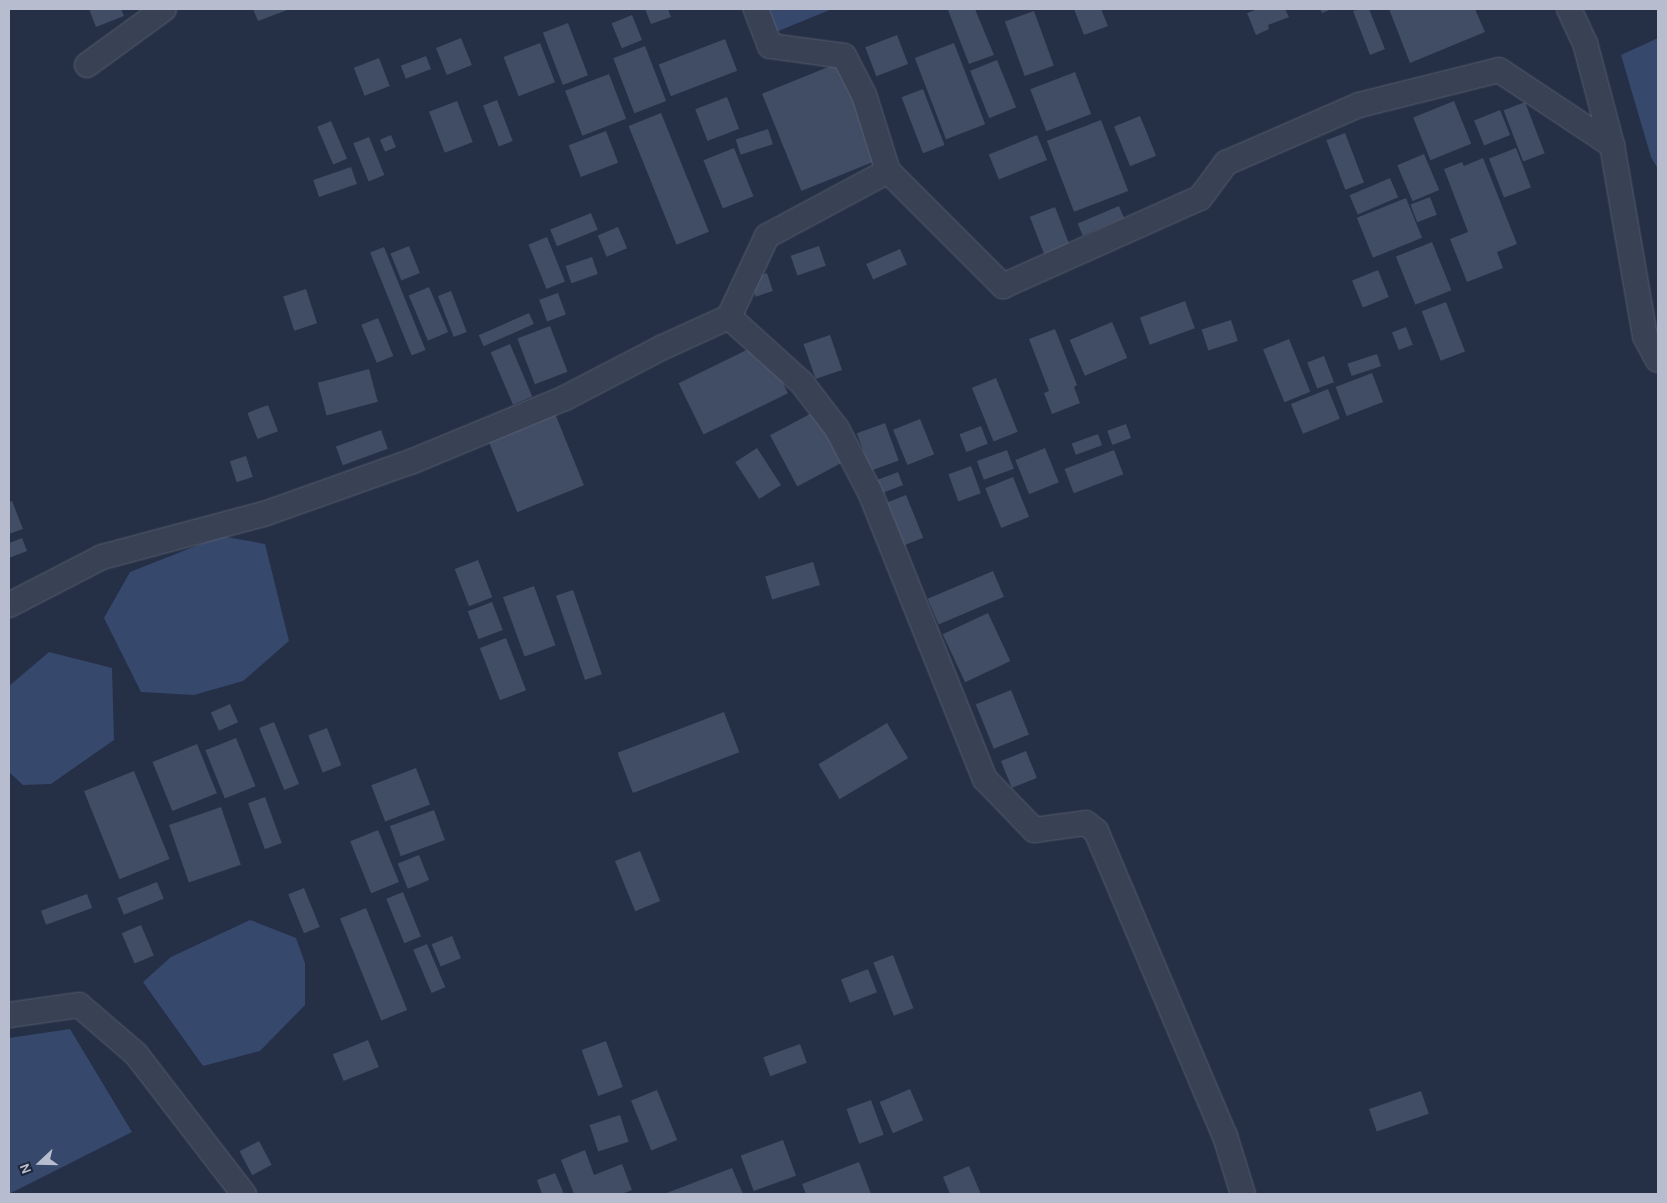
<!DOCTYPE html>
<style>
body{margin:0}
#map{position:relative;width:1667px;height:1203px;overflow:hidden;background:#252f45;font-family:Karla,sans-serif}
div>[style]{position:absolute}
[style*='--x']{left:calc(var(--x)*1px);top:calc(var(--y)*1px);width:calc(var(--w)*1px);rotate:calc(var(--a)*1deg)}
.water>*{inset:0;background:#37486d}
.building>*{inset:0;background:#414c65;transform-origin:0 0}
.roads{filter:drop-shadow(0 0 1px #555d6f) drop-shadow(0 0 1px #555d6f)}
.street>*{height:24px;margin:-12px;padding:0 12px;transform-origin:12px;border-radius:12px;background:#394254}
span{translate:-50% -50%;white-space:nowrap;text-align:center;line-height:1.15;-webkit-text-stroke:4px #1e273a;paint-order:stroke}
.frame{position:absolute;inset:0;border:10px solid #b7bdce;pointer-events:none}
.north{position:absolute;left:15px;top:1138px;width:50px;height:50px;-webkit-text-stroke:4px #1e273a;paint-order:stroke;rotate:249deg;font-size:14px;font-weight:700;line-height:20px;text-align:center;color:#b7bdce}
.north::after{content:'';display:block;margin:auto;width:18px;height:22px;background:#b7bdce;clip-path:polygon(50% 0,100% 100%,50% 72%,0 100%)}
</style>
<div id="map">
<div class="water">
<div style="clip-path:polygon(769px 9px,832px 9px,776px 32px)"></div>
<div style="clip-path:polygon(1658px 38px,1658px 169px,1651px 157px,1621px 55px)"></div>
<div style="clip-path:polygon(221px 536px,265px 544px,289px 641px,243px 681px,194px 695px,141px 692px,104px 618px,130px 572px)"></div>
<div style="clip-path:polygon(49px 652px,112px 668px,114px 740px,51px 784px,23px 785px,9px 772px,9px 686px)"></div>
<div style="clip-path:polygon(250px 920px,296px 938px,305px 963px,305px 1005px,260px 1051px,203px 1066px,143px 982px,171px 957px)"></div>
<div style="clip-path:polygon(70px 1029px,132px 1132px,9px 1194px,9px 1038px)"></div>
</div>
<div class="building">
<div style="clip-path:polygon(89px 9px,121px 9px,124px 16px,96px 27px)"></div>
<div style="clip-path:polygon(253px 9px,290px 9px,258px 21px)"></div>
<div style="clip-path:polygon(645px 9px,668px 9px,671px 17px,651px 24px)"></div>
<div style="clip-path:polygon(952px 9px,975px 9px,994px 55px,969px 64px,948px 10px)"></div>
<div style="clip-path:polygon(1074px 9px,1101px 9px,1108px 26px,1084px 35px)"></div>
<div style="clip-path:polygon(1258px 9px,1285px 9px,1289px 17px,1268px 25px,1269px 29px,1256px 35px,1247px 13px)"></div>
<div style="clip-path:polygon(1320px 9px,1332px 9px,1322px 13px)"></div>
<div style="clip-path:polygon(1360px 9px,1369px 9px,1385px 49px,1370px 55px,1353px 11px)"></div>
<div style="clip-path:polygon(1389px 9px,1475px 9px,1485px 32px,1410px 63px)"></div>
<div style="left:1034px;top:11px;width:58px;height:31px;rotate:70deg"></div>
<div style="left:632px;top:15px;width:27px;height:22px;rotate:68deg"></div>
<div style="left:568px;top:23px;width:56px;height:27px;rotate:69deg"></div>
<div style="left:897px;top:35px;width:31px;height:34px;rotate:69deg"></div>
<div style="left:461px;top:38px;width:29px;height:27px;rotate:68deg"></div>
<div style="left:725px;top:39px;width:34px;height:71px;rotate:69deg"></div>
<div style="left:540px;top:43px;width:42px;height:39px;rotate:69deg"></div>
<div style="left:954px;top:43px;width:87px;height:42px;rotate:69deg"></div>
<div style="left:645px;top:46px;width:59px;height:34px;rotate:69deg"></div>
<div style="left:426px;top:56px;width:14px;height:27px;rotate:69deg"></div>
<div style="left:379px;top:58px;width:30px;height:27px;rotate:69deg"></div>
<div style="left:997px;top:60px;width:51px;height:29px;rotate:68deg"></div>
<div style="left:838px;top:63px;width:105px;height:82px;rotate:68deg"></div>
<div style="left:1075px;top:72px;width:45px;height:48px;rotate:69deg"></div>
<div style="left:609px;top:74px;width:48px;height:47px;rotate:69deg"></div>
<div style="left:923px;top:89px;width:60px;height:23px;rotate:69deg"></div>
<div style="left:727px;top:97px;width:34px;height:34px;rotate:69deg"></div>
<div style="left:497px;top:100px;width:44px;height:15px;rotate:69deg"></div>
<div style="left:457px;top:101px;width:44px;height:30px;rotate:69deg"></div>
<div style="left:1454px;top:101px;width:46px;height:44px;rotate:68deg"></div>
<div style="left:1525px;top:102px;width:55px;height:23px;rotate:69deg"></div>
<div style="left:1500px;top:110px;width:27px;height:28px;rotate:68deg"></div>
<div style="left:661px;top:113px;width:128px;height:35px;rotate:68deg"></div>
<div style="left:1140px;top:116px;width:43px;height:28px;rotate:68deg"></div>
<div style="left:1101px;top:120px;width:76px;height:58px;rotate:69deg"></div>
<div style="left:331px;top:121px;width:41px;height:15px;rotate:67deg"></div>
<div style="left:768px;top:129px;width:16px;height:34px;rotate:72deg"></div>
<div style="left:606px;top:131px;width:34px;height:40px;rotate:69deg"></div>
<div style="left:1345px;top:133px;width:53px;height:20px;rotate:69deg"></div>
<div style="left:391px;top:135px;width:13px;height:12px;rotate:67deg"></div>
<div style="left:1037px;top:135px;width:27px;height:52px;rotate:68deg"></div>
<div style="left:369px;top:137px;width:41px;height:17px;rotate:68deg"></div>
<div style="left:734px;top:148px;width:52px;height:33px;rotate:68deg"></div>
<div style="left:1516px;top:148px;width:42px;height:29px;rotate:69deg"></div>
<div style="left:1424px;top:154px;width:39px;height:29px;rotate:67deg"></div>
<div style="clip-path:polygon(1483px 158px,1517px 244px,1497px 252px,1503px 268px,1467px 282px,1450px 239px,1468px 232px,1444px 169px,1462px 162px,1464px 166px)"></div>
<div style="left:351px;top:167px;width:18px;height:40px;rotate:71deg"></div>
<div style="left:1390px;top:178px;width:21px;height:44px;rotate:67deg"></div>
<div style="left:1430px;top:197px;width:19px;height:21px;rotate:69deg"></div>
<div style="left:1406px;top:198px;width:43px;height:53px;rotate:68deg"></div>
<div style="left:1119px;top:206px;width:13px;height:45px;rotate:67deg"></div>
<div style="left:1055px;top:207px;width:40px;height:27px;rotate:69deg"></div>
<div style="left:591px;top:213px;width:18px;height:44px;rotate:68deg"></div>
<div style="left:618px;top:227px;width:23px;height:22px;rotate:67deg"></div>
<div style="left:547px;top:237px;width:48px;height:20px;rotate:68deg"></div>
<div style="left:1432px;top:242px;width:52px;height:39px;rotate:68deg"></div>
<div style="left:409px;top:246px;width:29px;height:20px;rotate:68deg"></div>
<div style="left:819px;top:246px;width:21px;height:30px;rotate:71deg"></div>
<div style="left:384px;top:247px;width:111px;height:15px;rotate:68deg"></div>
<div style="left:900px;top:249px;width:17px;height:37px;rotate:66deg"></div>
<div style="left:592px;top:257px;width:18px;height:28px;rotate:71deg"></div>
<div style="left:1378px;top:270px;width:29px;height:28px;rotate:68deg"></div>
<div style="left:767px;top:273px;width:19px;height:18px;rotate:72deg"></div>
<div style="left:429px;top:287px;width:49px;height:22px;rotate:67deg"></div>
<div style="left:306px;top:289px;width:36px;height:24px;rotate:72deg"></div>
<div style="left:451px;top:291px;width:44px;height:14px;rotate:69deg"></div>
<div style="left:558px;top:293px;width:23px;height:20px;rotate:70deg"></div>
<div style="left:1185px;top:301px;width:29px;height:48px;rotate:70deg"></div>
<div style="left:1446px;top:302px;width:53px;height:26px;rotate:69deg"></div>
<div style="left:529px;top:313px;width:12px;height:55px;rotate:66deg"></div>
<div style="left:378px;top:318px;width:41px;height:18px;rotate:68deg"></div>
<div style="left:1231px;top:320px;width:22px;height:31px;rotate:72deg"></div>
<div style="left:1112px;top:322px;width:39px;height:46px;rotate:67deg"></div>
<div style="left:550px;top:326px;width:49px;height:35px;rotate:69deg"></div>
<div style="left:1406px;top:327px;width:19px;height:15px;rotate:69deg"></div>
<div style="clip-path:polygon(1055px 329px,1077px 385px,1074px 387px,1080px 403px,1052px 414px,1044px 393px,1049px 391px,1029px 339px)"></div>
<div style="left:830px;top:335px;width:37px;height:28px;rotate:71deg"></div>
<div style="left:1289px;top:339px;width:57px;height:28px;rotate:68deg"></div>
<div style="left:763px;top:342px;width:57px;height:94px;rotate:64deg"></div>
<div style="left:510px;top:344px;width:57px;height:21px;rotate:67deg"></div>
<div style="left:1377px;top:354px;width:13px;height:31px;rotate:72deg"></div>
<div style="left:1324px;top:356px;width:28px;height:18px;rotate:69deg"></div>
<div style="left:369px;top:369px;width:34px;height:53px;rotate:75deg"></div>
<div style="left:1372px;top:373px;width:31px;height:39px;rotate:69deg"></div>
<div style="left:996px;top:378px;width:58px;height:26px;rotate:68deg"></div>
<div style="left:1328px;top:389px;width:32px;height:40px;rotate:68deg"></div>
<div style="left:268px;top:405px;width:28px;height:22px;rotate:69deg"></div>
<div style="left:823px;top:407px;width:58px;height:60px;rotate:62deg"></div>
<div style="left:554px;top:411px;width:80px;height:72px;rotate:68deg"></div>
<div style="left:920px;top:419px;width:38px;height:29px;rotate:68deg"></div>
<div style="left:885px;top:423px;width:40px;height:30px;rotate:70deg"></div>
<div style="left:1126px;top:424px;width:15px;height:20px;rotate:70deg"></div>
<div style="left:981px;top:426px;width:19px;height:23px;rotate:69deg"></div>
<div style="left:381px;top:430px;width:20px;height:48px;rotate:70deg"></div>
<div style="left:1098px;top:434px;width:12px;height:28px;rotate:70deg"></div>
<div style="left:757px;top:448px;width:44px;height:26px;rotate:57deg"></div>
<div style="left:1045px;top:448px;width:37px;height:32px;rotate:68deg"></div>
<div style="left:1007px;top:450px;width:20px;height:32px;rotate:70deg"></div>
<div style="left:1114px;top:450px;width:26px;height:53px;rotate:69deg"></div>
<div style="left:246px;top:456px;width:22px;height:17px;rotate:72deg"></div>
<div style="left:971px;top:466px;width:29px;height:24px;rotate:70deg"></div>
<div style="left:898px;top:472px;width:14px;height:26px;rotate:69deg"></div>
<div style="left:1013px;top:477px;width:43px;height:30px;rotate:68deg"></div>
<div style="left:906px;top:495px;width:46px;height:25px;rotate:68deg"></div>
<div style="clip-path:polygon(12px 501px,23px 529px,9px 534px,9px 502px)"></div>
<div style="clip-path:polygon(22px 538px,27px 551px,9px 558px,9px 543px)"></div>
<div style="left:478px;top:560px;width:40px;height:25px;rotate:69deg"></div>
<div style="left:813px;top:562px;width:24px;height:50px;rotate:73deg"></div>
<div style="left:993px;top:571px;width:28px;height:71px;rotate:67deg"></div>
<div style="left:534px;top:586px;width:63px;height:33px;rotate:70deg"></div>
<div style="left:573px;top:590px;width:89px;height:18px;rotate:71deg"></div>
<div style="left:492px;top:602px;width:30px;height:26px;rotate:69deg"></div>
<div style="left:988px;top:613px;width:53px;height:50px;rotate:65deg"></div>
<div style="left:506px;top:638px;width:56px;height:28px;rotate:69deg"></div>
<div style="left:1011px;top:690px;width:48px;height:38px;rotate:68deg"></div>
<div style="left:230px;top:704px;width:20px;height:21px;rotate:66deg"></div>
<div style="left:724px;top:712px;width:43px;height:114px;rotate:69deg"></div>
<div style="left:274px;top:722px;width:67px;height:16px;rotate:68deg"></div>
<div style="left:887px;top:723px;width:41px;height:80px;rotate:59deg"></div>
<div style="left:327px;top:728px;width:40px;height:20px;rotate:69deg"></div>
<div style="left:236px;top:738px;width:52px;height:33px;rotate:68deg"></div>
<div style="left:197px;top:744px;width:53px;height:48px;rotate:68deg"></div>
<div style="left:1026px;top:751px;width:29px;height:27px;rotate:68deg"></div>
<div style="left:416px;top:768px;width:39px;height:48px;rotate:69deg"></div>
<div style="left:134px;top:771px;width:95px;height:54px;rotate:68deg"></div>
<div style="left:265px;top:797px;width:49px;height:18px;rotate:70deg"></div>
<div style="left:221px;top:807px;width:61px;height:55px;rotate:71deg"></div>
<div style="left:434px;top:810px;width:32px;height:47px;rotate:70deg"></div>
<div style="left:378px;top:830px;width:56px;height:30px;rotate:68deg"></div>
<div style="left:640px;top:851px;width:54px;height:27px;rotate:68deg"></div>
<div style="left:419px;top:855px;width:27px;height:23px;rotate:68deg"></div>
<div style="left:157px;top:882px;width:18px;height:43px;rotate:68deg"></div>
<div style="left:304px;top:888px;width:42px;height:17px;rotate:68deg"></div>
<div style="left:403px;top:892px;width:48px;height:18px;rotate:68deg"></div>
<div style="left:87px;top:894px;width:15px;height:49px;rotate:70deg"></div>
<div style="left:366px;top:908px;width:110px;height:28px;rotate:68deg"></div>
<div style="left:141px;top:925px;width:33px;height:21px;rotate:67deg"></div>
<div style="left:452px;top:936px;width:24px;height:22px;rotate:68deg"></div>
<div style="left:427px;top:944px;width:47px;height:15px;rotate:67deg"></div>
<div style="left:893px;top:955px;width:57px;height:21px;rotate:69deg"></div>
<div style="left:868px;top:969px;width:25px;height:29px;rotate:69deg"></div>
<div style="left:368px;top:1040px;width:29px;height:38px;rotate:68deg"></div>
<div style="left:606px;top:1041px;width:49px;height:26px;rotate:70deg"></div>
<div style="left:800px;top:1044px;width:20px;height:39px;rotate:70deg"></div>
<div style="left:910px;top:1089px;width:34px;height:33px;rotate:67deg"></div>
<div style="left:657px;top:1090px;width:54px;height:28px;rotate:68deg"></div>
<div style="left:1421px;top:1091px;width:24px;height:55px;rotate:71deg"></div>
<div style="left:871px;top:1100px;width:37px;height:26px;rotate:70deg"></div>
<div style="left:620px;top:1115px;width:28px;height:32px;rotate:72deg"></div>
<div style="left:783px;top:1140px;width:38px;height:45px;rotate:70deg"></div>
<div style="left:259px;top:1141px;width:27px;height:22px;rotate:62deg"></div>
<div style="clip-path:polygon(585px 1150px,594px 1175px,622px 1164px,632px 1190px,622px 1194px,574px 1194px,561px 1160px)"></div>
<div style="clip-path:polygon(859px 1162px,871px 1194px,806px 1194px,802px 1184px)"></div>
<div style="clip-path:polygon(969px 1166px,981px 1194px,950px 1194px,943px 1177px)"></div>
<div style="clip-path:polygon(732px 1168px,743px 1194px,664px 1194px)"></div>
<div style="clip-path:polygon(555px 1173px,564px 1194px,542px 1194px,537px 1180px)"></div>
</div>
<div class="roads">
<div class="street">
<div style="--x:1569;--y:9;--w:38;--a:65"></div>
<div style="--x:1585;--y:43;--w:106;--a:75.2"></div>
<div style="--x:1612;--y:145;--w:194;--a:80.2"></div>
<div style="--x:1645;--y:336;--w:27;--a:62"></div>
<div style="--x:87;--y:65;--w:95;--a:-36"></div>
<div style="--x:888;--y:171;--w:163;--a:45"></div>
<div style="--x:1003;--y:286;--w:216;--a:-24.1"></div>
<div style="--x:1200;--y:198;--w:44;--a:-53.4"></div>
<div style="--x:1226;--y:163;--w:145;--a:-23.6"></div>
<div style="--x:1359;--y:105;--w:144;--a:-14"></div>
<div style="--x:1499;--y:70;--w:136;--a:33.6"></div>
<div style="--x:729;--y:317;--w:97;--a:42.1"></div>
<div style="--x:801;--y:382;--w:59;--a:52.5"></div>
<div style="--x:837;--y:429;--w:71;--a:62.4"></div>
<div style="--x:870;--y:492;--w:309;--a:68.2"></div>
<div style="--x:985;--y:779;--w:71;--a:46.1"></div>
<div style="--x:1034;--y:830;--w:52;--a:-7.7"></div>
<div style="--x:1086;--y:823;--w:13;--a:39"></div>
<div style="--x:1096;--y:831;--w:331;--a:67.1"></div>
<div style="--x:1225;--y:1136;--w:61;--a:72.8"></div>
<div style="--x:9;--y:605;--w:105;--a:-27.3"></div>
<div style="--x:102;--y:557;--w:168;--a:-14.9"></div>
<div style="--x:264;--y:514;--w:158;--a:-19.6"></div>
<div style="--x:413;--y:461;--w:165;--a:-22.5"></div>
<div style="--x:565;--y:398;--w:108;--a:-27.5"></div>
<div style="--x:661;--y:348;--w:75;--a:-24.5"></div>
<div style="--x:729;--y:317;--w:89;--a:-64.9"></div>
<div style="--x:767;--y:236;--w:137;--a:-28.2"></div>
<div style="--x:888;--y:171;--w:80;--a:-107.5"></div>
<div style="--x:864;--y:95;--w:44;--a:-117.1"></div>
<div style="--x:844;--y:56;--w:75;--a:-172.3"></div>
<div style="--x:770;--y:46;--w:40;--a:-111"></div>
<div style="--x:9;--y:1015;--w:71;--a:-8.1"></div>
<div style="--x:79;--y:1005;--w:75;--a:40.7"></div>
<div style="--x:136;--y:1054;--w:177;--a:52.4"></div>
</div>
</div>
<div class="frame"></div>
<div class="north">N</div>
</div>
